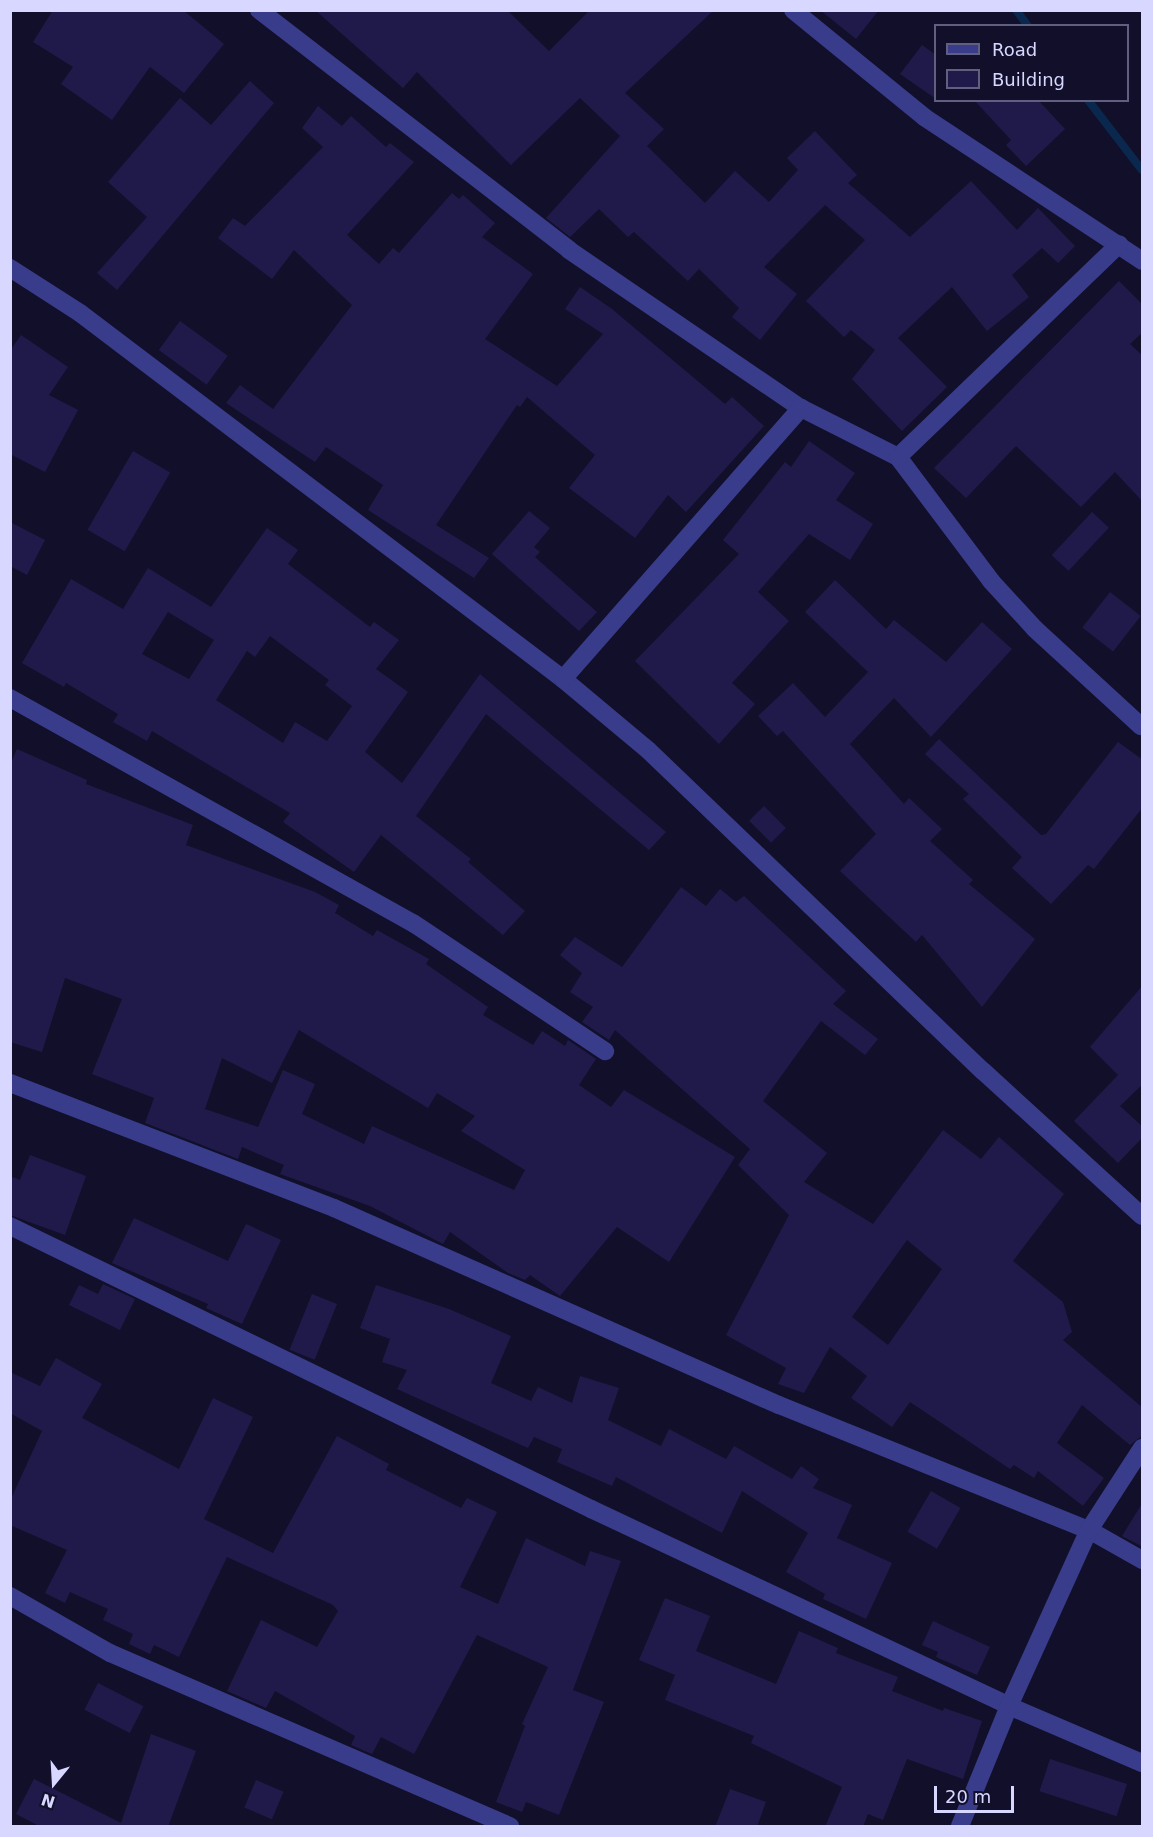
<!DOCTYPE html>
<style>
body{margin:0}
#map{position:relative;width:1153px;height:1837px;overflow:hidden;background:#110f29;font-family:"DejaVu Sans",sans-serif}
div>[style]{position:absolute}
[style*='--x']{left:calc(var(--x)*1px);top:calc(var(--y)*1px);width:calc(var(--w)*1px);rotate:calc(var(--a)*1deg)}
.stream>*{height:8px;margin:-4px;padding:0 4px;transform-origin:4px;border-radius:4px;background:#0a284d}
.building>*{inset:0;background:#201a4b;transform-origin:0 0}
.minor>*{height:18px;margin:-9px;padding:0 9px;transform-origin:9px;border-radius:9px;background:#383c8a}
span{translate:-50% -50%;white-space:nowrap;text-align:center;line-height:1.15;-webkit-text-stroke:5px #110f29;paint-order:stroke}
.frame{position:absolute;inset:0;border:12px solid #d8d7ff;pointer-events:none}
.legend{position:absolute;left:934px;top:24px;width:195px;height:78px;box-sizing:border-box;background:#110f29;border:2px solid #615f7f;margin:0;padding:8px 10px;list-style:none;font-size:18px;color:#d8d7ff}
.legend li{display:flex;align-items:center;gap:12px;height:30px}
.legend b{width:30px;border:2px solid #615f7f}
.north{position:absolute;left:24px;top:1753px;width:60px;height:60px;-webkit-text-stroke:4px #110f29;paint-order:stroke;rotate:198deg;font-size:16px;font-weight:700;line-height:24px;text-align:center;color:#d8d7ff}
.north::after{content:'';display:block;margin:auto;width:21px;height:27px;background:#d8d7ff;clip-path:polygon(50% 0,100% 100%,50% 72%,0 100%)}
.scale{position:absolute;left:934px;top:1786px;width:80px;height:27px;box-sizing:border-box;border:3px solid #d8d7ff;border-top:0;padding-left:8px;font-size:18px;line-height:21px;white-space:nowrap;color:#d8d7ff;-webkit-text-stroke:4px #110f29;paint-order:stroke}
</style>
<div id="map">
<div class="stream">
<div style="--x:1016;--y:10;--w:20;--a:53"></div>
<div style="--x:1088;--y:100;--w:88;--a:52.4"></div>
</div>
<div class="building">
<div style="clip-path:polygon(53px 10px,183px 10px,224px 44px,184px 93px,150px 67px,112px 120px,61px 84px,73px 67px,33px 42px)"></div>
<div style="clip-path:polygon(315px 10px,507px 10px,549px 51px,590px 10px,714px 10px,625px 93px,664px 129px,647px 146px,705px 203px,735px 171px,769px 202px,798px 170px,787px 158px,815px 131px,857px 175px,848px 183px,910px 237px,971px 181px,1017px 230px,1038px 208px,1075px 246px,1058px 263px,1042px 248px,1012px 275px,1029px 297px,987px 331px,952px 287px,898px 338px,947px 387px,902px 431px,852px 379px,875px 350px,851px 330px,844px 337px,806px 301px,865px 240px,825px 205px,764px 267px,797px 294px,760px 340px,732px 317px,739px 308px,699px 269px,688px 281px,634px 232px,628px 237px,599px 209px,570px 237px,546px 218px,620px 136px,580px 98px,511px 165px,417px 72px,403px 88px)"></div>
<div style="clip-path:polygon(820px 10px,879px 10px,856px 39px)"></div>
<div style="clip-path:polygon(922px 45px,936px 55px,936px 99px,900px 74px)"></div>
<div style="clip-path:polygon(250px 81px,274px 103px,117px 290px,97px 273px,147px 217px,108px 182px,180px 98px,211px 125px)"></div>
<div style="clip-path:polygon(974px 100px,1038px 100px,1065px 129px,1026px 166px,1006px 145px,1011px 140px)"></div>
<div style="clip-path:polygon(318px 106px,342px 126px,351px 116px,386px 147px,390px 143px,414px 162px,347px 235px,379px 264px,393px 248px,399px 253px,452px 193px,459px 199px,463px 195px,495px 223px,482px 237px,533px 274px,485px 339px,557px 386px,603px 334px,565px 309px,580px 287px,612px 309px,725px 404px,732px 397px,764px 426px,686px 512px,668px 495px,635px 538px,569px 488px,595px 455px,527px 397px,520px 407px,517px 405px,436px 525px,489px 558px,474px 578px,368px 510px,383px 485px,326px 447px,315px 462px,226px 403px,240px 385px,273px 409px,352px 305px,294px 250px,272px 279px,218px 238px,233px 218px,245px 226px,323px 147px,302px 128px)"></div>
<div style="clip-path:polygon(1119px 281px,1143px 305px,1143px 332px,1130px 344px,1143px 356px,1143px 502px,1115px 472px,1081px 507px,1016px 446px,966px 498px,934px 468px)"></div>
<div style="left:180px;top:321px;width:59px;height:36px;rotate:36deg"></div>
<div style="clip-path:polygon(21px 335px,68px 367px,49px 395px,78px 410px,45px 472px,10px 454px,10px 351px)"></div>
<div style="clip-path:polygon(809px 441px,855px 473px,836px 500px,873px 524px,850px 560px,809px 534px,758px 592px,789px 621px,732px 683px,755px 704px,719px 744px,635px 661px,739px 554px,723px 540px,785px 462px,791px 467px)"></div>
<div style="left:133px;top:451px;width:43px;height:91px;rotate:30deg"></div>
<div style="clip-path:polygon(529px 511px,550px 528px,534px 547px,540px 552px,535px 557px,597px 612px,579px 631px,492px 554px)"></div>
<div style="left:1092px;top:512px;width:23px;height:59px;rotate:43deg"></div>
<div style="clip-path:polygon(10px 522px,45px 540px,27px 575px,10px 566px)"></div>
<div style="clip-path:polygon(evenodd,267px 528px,298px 550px,288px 564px,370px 627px,374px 622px,399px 640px,376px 669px,408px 692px,365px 752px,402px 783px,480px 674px,666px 832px,649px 850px,486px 714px,416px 816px,471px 859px,468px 862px,525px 911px,503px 935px,381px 835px,354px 872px,283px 822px,290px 813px,152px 731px,147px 741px,113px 722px,118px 714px,66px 683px,64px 687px,22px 663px,71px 579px,123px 609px,148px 568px,211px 607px,267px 528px,168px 612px,214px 640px,189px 679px,142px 654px,168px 612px,267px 528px,270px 636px,329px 680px,325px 685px,352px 706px,327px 741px,295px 722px,283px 743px,216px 700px,247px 651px,255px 657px,270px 636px)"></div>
<div style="clip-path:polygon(835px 580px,886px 629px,894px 620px,946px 662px,982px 622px,1012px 649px,931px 737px,894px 698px,850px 744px,904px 804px,909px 798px,942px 829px,930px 841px,973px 880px,969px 884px,1035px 939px,982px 1007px,922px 935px,916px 942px,840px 871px,876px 834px,783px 731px,777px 736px,758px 716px,793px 683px,825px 717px,868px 672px,805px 612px)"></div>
<div style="left:1110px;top:592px;width:39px;height:45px;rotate:38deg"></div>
<div style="clip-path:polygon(939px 739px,1041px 835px,1046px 834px,1118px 742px,1143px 760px,1143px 807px,1094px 869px,1088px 865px,1051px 904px,1012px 868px,1022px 857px,963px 799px,969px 794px,925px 754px)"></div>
<div style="clip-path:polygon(evenodd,17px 749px,87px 780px,86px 784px,193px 825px,186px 845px,315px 892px,339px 905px,335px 913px,373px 936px,377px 930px,429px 959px,426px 964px,488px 1007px,483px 1015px,533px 1045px,542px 1031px,565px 1046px,568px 1040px,596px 1059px,579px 1085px,611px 1107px,624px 1090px,735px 1157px,669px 1262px,617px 1227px,560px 1296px,530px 1275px,525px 1280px,508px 1273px,450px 1232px,443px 1244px,370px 1206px,280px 1174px,284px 1165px,242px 1147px,238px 1159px,145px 1123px,154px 1098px,92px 1074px,122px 999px,65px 978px,42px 1052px,10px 1042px,10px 765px,17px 749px,299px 1030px,428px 1108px,437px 1093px,475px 1116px,461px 1131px,525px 1170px,514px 1190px,372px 1126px,364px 1144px,302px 1114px,315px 1084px,283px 1070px,258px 1127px,205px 1109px,222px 1058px,272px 1083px,299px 1030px)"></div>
<div style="left:764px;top:806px;width:31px;height:21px;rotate:45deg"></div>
<div style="clip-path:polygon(evenodd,681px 887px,706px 906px,720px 889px,736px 902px,744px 896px,846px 991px,833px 1004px,878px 1039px,865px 1055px,821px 1021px,763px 1101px,827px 1153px,804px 1182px,873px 1224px,943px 1130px,981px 1159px,999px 1137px,1064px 1194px,1013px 1261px,1063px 1302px,1072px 1332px,1063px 1340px,1143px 1408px,1143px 1435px,1130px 1445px,1082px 1405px,1057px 1443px,1104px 1478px,1083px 1506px,1038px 1471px,1034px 1478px,1014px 1465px,1010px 1469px,910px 1402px,892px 1427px,851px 1398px,867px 1376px,830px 1347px,804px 1393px,778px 1384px,786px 1368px,726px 1335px,789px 1215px,738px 1165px,750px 1149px,615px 1030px,609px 1040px,582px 1022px,593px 1007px,570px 992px,582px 973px,560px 955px,575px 937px,622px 967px,681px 887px,907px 1240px,942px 1269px,888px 1345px,852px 1317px,907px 1240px)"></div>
<div style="clip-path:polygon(1143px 985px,1143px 1084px,1120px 1106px,1143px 1127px,1143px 1137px,1118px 1163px,1074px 1121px,1118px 1075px,1090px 1047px)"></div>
<div style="clip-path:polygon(30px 1155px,86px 1176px,65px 1235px,10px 1215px,10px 1176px,20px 1180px)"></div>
<div style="clip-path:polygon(134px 1218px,228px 1261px,246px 1224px,281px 1240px,242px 1324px,206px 1308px,208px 1304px,112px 1263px)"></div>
<div style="clip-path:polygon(103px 1284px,135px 1299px,120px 1330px,69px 1305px,79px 1285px,98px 1294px)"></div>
<div style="clip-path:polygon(376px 1285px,449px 1309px,511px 1336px,491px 1383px,531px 1401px,538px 1387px,572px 1403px,580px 1376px,619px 1388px,608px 1420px,661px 1446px,669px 1429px,726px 1459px,734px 1446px,792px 1479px,801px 1466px,819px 1479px,813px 1488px,852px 1505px,837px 1538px,892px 1563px,866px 1619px,823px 1599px,825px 1594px,786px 1572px,808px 1533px,742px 1491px,722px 1533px,616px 1477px,612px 1486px,557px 1462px,562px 1449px,534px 1437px,528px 1448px,397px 1389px,407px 1370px,382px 1362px,390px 1339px,360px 1328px)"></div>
<div style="left:312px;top:1294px;width:27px;height:60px;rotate:22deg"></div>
<div style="clip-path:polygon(56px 1358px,102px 1384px,82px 1418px,179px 1469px,213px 1398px,253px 1417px,204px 1519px,273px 1553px,337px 1436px,389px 1464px,386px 1470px,461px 1508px,467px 1498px,497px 1512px,460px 1587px,498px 1604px,526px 1538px,585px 1566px,590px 1551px,621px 1561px,573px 1690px,604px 1702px,559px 1815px,526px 1802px,522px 1812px,496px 1802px,525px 1726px,522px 1724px,548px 1667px,477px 1635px,414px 1754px,381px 1737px,372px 1754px,351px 1745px,355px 1736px,275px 1691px,266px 1708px,227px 1691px,261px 1620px,317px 1647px,338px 1611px,333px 1605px,227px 1557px,179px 1657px,154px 1645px,150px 1654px,129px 1644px,133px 1634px,103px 1620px,108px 1609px,70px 1592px,65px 1603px,45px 1593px,67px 1550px,10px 1525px,10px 1501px,42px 1431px,10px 1413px,10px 1372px,40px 1386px)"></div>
<div style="left:931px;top:1491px;width:34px;height:47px;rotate:30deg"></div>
<div style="clip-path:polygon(1143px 1502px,1143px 1547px,1122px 1536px)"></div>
<div style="clip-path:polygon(665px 1598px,710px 1616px,696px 1651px,776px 1684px,799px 1631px,838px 1648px,836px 1653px,898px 1677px,892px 1691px,943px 1711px,944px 1708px,982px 1721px,963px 1779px,907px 1759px,883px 1820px,868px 1814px,863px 1827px,825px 1827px,842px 1787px,751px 1743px,754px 1736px,665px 1700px,675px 1675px,639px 1660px)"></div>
<div style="clip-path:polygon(933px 1621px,990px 1647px,977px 1675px,936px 1657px,938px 1652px,922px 1645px)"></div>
<div style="left:98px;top:1683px;width:51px;height:30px;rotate:27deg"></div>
<div style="clip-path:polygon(151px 1734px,196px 1751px,168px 1827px,41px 1827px,16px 1814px,34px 1779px,121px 1823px)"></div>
<div style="left:1050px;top:1759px;width:81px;height:34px;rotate:18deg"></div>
<div style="left:256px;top:1780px;width:30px;height:30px;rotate:23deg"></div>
<div style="clip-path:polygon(730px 1789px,766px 1802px,757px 1827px,715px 1827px)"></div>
</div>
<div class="minor">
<div style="--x:259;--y:10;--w:392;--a:37.7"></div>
<div style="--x:569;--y:250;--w:281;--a:34.3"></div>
<div style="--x:801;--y:408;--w:109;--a:26.8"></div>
<div style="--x:898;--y:457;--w:155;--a:53.1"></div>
<div style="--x:991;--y:581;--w:65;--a:47.5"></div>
<div style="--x:1035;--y:629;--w:144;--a:42.5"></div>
<div style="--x:793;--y:10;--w:169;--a:39.2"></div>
<div style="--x:924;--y:117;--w:261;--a:33.4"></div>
<div style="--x:10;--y:268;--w:83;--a:32.7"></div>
<div style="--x:80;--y:313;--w:606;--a:37.15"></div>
<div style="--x:563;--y:679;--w:111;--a:39.9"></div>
<div style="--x:648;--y:750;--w:464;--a:43.8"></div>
<div style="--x:983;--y:1071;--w:215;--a:42.4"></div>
<div style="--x:898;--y:457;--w:307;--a:-43.9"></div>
<div style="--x:563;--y:679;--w:361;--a:-48.7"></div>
<div style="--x:10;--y:698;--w:462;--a:29.2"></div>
<div style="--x:413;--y:923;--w:231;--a:33.7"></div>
<div style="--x:10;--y:1083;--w:347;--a:21.1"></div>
<div style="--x:334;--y:1208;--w:487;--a:23.9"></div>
<div style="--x:779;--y:1405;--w:334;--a:22"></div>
<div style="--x:1089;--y:1530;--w:61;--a:29.5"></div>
<div style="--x:10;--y:1226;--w:646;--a:25.97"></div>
<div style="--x:591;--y:1509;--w:462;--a:25.2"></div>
<div style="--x:1009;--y:1706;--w:145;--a:23.2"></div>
<div style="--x:10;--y:1596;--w:115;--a:29.7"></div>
<div style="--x:110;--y:1653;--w:436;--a:23.4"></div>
<div style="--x:960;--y:1826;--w:130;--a:-67.8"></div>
<div style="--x:1009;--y:1706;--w:193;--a:-65.6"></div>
<div style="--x:1089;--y:1530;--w:98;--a:-57.1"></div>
</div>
<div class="frame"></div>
<ul class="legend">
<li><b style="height:8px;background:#383c8a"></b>Road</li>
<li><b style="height:16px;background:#201a4b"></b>Building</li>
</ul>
<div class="north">N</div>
<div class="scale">20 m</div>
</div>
